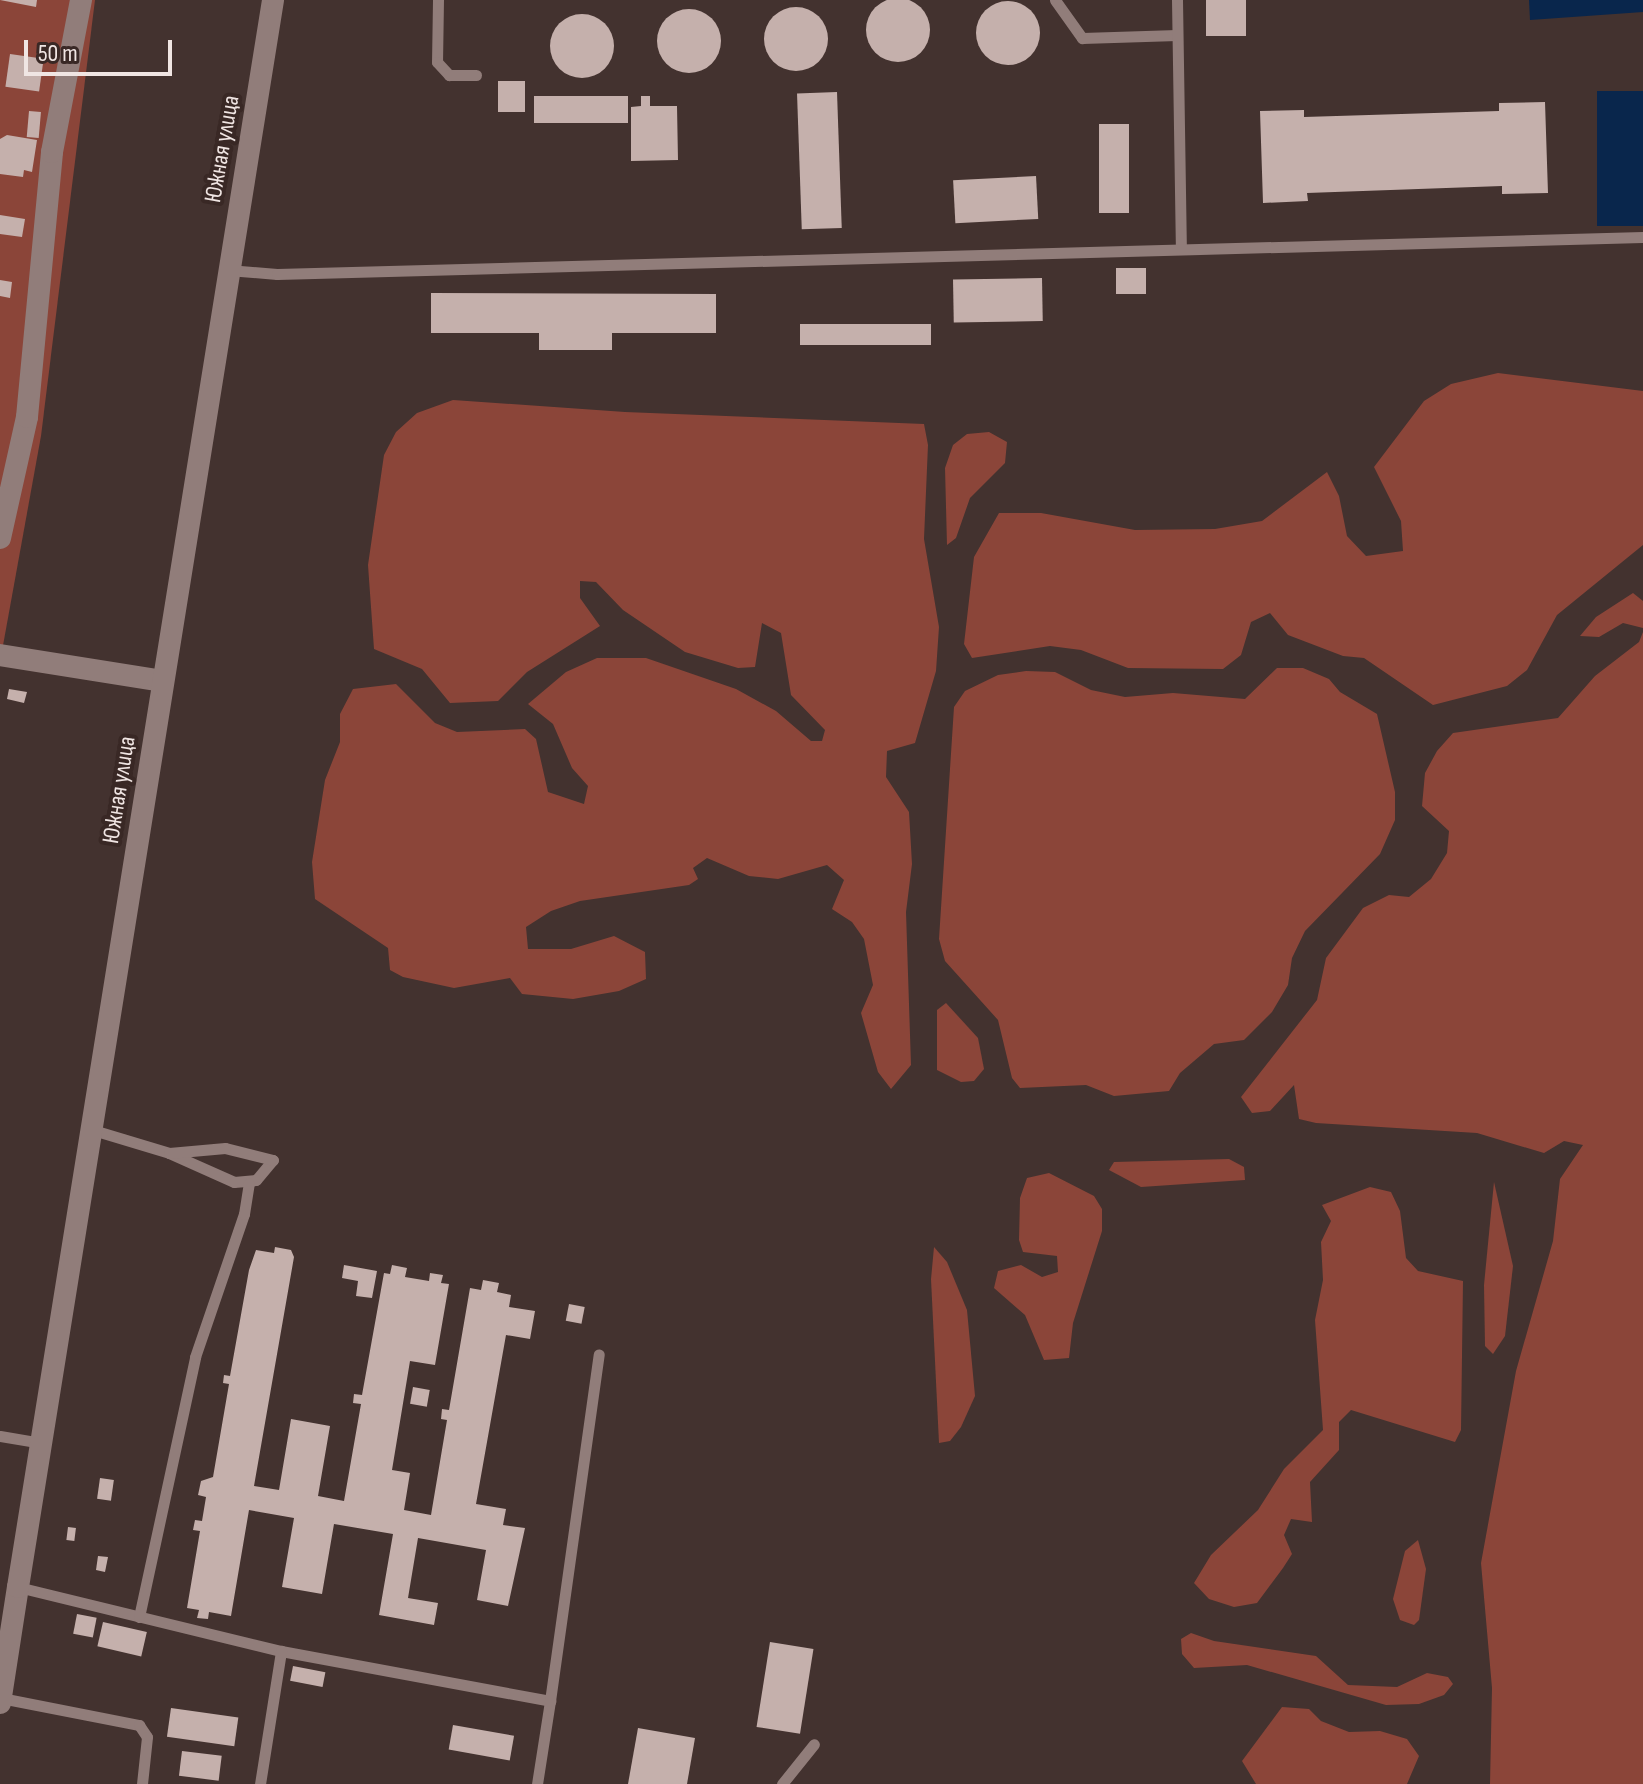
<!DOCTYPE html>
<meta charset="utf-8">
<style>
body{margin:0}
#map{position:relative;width:1643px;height:1784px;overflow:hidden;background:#43322f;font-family:"Sofia Sans Condensed",sans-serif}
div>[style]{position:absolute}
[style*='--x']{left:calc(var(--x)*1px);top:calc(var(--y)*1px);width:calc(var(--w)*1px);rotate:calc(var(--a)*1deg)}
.green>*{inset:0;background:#8b4539}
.water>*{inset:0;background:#09264c;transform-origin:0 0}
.building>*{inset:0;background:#c5b0ac;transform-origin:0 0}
.round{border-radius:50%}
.service>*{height:11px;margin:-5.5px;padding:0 5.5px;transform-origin:5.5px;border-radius:5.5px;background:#917d7a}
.minor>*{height:22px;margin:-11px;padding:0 11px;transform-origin:11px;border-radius:11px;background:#917d7a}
.tertiary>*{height:22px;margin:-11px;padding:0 11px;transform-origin:11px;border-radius:11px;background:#917d7a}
span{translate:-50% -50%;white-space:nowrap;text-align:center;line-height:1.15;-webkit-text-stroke:8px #392825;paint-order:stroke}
.street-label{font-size:24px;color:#f0e5e3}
.scale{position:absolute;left:24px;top:40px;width:148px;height:36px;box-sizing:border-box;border:4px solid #f0e5e3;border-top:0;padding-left:10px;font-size:24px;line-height:28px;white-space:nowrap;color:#f0e5e3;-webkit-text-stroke:6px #392825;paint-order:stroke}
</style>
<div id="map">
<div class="green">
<div style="clip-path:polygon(0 0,95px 0,41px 436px,0 662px)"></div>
<div style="clip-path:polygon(1498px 373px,1643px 391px,1643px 545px,1557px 615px,1527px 670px,1507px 686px,1433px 705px,1364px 658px,1343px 656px,1288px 635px,1270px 613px,1251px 622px,1241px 655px,1223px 669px,1128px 668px,1081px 650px,1050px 646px,972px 658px,964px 644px,974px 557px,999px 513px,1041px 513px,1135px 530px,1215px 529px,1262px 521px,1327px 472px,1339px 496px,1347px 536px,1366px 556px,1403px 551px,1401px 521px,1374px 467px,1424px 401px,1451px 384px)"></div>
<div style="clip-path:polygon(453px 400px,625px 412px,924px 424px,928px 445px,924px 539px,939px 627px,936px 671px,915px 743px,887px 751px,886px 777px,909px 812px,912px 864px,906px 912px,911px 1065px,891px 1089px,878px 1072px,861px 1013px,873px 985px,864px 939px,852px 922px,832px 909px,844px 880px,827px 865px,778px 879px,749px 876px,707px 858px,693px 868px,698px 879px,689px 885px,580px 901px,551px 911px,526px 927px,528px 949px,571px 949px,614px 936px,645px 952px,646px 979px,619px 991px,573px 999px,522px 994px,510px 978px,454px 988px,403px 977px,390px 970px,388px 948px,315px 899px,312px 862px,325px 780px,340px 742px,340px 714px,353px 689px,396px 684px,435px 723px,457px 732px,525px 729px,536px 739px,548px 792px,584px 804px,588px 786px,572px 768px,553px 724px,528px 704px,566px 672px,597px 658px,646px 658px,736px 689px,776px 711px,811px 741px,822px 741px,825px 730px,791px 695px,781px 633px,762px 623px,755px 667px,738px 668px,685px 652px,623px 610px,596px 582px,580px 581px,580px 598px,600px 626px,527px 672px,498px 701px,450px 703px,422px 669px,374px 649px,368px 565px,384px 455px,396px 432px,417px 413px)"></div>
<div style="clip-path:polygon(989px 432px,1007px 442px,1005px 463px,970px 498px,956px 538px,947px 545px,945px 468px,953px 445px,967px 434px)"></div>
<div style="clip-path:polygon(1633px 593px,1643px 601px,1643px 628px,1623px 623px,1599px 637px,1580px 636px,1596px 617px)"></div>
<div style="clip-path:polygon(1643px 632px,1643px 1784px,1490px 1784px,1492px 1688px,1481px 1563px,1516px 1371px,1553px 1241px,1560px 1179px,1583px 1145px,1564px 1141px,1544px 1153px,1477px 1133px,1316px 1123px,1299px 1119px,1294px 1085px,1270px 1111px,1252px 1113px,1241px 1097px,1317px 1000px,1326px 958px,1363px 908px,1389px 895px,1409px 897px,1431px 879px,1447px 853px,1449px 831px,1422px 806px,1425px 773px,1437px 751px,1453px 733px,1558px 718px,1595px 676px,1639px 642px)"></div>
<div style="clip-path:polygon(1277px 668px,1303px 668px,1329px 679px,1340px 692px,1377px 714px,1395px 792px,1395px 820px,1380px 854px,1305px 931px,1292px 958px,1288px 985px,1272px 1012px,1244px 1040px,1214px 1044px,1180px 1073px,1169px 1091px,1114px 1096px,1086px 1085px,1020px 1088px,1012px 1078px,998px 1020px,945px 961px,939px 939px,954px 707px,965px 691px,998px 675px,1026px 671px,1055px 672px,1091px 690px,1125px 697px,1173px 693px,1245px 699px)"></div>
<div style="clip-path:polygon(946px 1003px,978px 1038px,984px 1069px,974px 1081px,961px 1082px,937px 1070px,937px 1010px)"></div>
<div style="clip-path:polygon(1229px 1159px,1244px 1167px,1245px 1180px,1141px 1187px,1109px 1170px,1114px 1162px)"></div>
<div style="clip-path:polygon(1049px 1173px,1094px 1196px,1102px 1209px,1102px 1231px,1073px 1323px,1069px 1358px,1044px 1360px,1025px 1315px,994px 1288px,998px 1271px,1021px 1265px,1042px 1277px,1058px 1272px,1057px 1256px,1023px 1252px,1019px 1240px,1020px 1198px,1027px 1178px)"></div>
<div style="clip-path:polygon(1494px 1182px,1513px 1266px,1505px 1336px,1493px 1354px,1485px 1346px,1484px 1285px)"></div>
<div style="clip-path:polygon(1370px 1187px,1391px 1192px,1400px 1211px,1406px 1258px,1418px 1271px,1463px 1281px,1461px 1430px,1455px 1442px,1351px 1410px,1339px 1422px,1339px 1450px,1310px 1482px,1312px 1522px,1291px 1519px,1284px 1535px,1292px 1554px,1283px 1568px,1257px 1603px,1234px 1607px,1209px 1599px,1194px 1583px,1211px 1555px,1258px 1510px,1284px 1469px,1323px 1430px,1315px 1320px,1323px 1280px,1321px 1242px,1331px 1221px,1322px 1205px)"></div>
<div style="clip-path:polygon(934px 1247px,947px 1262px,967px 1310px,975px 1396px,961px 1427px,950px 1441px,939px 1443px,931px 1279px)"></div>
<div style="clip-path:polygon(1418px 1540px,1426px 1569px,1419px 1620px,1414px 1625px,1400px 1620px,1393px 1599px,1405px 1551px)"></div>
<div style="clip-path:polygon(1191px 1633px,1214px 1641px,1316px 1656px,1348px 1685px,1397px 1687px,1427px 1673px,1448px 1677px,1453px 1684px,1444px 1695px,1419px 1704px,1386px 1705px,1247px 1665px,1194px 1668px,1182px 1654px,1181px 1639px)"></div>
<div style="clip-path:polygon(1282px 1707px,1309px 1709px,1321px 1721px,1349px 1732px,1380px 1731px,1407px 1739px,1419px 1756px,1407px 1784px,1256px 1784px,1242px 1761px)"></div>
</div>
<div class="water">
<div style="clip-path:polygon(1529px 0,1643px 0,1643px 12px,1530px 20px)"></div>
<div style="left:1643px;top:91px;width:135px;height:46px;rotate:90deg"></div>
</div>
<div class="building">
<div class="round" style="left:866px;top:-2px;width:64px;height:64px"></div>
<div style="clip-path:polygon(0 0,37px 0,36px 7px)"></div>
<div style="left:1206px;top:0;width:40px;height:36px"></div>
<div class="round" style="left:976px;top:1px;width:64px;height:64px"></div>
<div class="round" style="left:764px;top:7px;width:64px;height:64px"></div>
<div class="round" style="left:657px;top:9px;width:64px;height:64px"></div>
<div class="round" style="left:550px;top:14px;width:64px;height:64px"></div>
<div style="left:10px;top:54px;width:34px;height:33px;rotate:8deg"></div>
<div style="left:525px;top:81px;width:31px;height:27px;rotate:90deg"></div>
<div style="left:837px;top:92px;width:136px;height:40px;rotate:88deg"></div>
<div style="left:628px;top:96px;width:27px;height:94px;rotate:90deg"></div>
<div style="clip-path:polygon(641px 96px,650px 96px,650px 106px,677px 106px,678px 160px,631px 161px,631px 107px,641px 106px)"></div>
<div style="clip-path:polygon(1545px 102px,1548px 193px,1502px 194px,1502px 186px,1307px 193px,1308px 201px,1263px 203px,1260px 111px,1304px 110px,1304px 117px,1499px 111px,1499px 103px)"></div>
<div style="left:29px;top:111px;width:12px;height:26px;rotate:5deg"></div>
<div style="left:1099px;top:124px;width:30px;height:89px"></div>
<div style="clip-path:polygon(7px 135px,37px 140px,32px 172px,24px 170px,23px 177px,0 174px,0 139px)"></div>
<div style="left:1036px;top:176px;width:43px;height:83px;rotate:87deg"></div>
<div style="clip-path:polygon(0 215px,25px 219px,22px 237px,0 234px)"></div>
<div style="left:1116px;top:268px;width:30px;height:26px"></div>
<div style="left:1042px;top:278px;width:43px;height:89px;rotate:89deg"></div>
<div style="clip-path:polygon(0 280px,12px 282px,10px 298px,0 296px)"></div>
<div style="clip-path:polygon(431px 293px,716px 294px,716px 333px,612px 333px,612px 350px,539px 350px,539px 333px,431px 333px)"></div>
<div style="left:931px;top:324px;width:21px;height:131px;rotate:90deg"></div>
<div style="clip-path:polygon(9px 689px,27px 692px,24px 703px,7px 699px)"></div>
<div style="clip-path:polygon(275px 1247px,291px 1250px,294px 1257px,254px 1486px,279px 1490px,291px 1419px,330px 1426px,318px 1496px,344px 1501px,361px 1404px,353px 1403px,354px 1394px,362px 1395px,384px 1273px,390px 1274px,392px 1265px,407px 1268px,405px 1277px,429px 1281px,430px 1273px,443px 1275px,441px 1283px,449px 1284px,435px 1365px,410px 1361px,392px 1470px,410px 1473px,404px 1510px,431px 1515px,447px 1420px,441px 1419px,442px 1409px,449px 1410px,470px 1288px,481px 1290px,483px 1280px,499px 1283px,497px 1292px,511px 1295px,509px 1307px,535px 1311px,530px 1339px,506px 1335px,476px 1504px,506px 1509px,503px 1525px,525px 1528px,508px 1606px,477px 1600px,486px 1550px,418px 1538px,408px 1598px,438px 1603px,434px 1625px,379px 1615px,393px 1534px,334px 1524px,322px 1594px,282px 1587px,294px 1518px,249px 1510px,231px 1616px,209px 1612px,208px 1619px,197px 1618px,199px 1610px,187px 1608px,200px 1531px,193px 1530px,195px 1520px,202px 1521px,206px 1497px,198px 1495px,201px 1481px,213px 1477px,229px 1384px,223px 1383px,224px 1375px,230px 1376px,249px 1270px,256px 1250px,274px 1253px)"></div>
<div style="clip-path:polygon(344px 1265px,377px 1271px,372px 1298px,356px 1296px,358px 1281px,342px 1278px)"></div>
<div style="left:569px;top:1304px;width:16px;height:17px;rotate:11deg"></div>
<div style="left:413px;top:1387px;width:17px;height:17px;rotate:10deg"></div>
<div style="left:100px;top:1478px;width:14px;height:21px;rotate:8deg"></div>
<div style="left:68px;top:1527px;width:8px;height:13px;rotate:7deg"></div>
<div style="clip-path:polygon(98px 1556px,108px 1557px,105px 1572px,96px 1570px)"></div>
<div style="left:77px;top:1614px;width:20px;height:20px;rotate:11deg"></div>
<div style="left:103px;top:1622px;width:45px;height:25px;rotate:13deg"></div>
<div style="left:770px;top:1642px;width:44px;height:86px;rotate:9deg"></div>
<div style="left:293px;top:1666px;width:33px;height:15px;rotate:11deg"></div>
<div style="left:171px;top:1708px;width:68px;height:29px;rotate:8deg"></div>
<div style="left:453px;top:1725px;width:62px;height:25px;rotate:10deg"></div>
<div style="clip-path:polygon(638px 1728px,695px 1738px,687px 1784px,628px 1784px)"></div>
<div style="left:182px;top:1751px;width:40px;height:25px;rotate:7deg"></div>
</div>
<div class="service">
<div style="--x:438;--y:0;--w:62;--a:90.9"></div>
<div style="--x:437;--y:62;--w:18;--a:47"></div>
<div style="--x:449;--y:75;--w:27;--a:0"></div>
<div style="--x:1055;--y:0;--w:47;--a:54.6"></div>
<div style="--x:1082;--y:38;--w:95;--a:-1.8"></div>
<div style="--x:1177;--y:0;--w:248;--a:89.1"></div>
<div style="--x:228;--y:270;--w:49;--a:4.7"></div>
<div style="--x:277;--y:274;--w:1367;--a:-1.55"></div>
<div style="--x:93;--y:1130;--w:79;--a:16.8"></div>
<div style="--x:169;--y:1153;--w:71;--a:24"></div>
<div style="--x:234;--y:1182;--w:22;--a:-5"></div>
<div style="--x:256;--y:1180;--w:26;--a:-50"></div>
<div style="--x:273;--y:1160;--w:49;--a:-166"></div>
<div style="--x:225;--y:1148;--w:56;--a:174.9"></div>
<div style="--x:0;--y:1436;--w:43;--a:9.5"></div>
<div style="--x:18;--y:1587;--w:271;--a:13.7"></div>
<div style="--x:281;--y:1651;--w:274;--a:10.5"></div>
<div style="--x:550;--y:1701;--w:84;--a:98.9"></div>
<div style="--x:139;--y:1617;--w:266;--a:-77.8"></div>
<div style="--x:195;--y:1357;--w:151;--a:-71.1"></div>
<div style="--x:244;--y:1214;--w:31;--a:-81"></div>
<div style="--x:1;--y:1698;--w:141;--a:11.1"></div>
<div style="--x:139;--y:1725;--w:14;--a:56"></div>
<div style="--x:147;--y:1737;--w:47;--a:96.1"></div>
<div style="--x:550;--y:1701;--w:350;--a:-82"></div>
<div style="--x:260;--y:1784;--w:135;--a:-81"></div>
<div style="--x:782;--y:1784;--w:51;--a:-51.3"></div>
</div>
<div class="minor">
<div style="--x:0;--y:538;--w:124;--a:-77.4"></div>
<div style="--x:27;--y:417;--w:266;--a:-84.6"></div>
<div style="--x:52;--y:152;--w:155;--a:-79.2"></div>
<div style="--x:0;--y:655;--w:164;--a:9.1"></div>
<div style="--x:0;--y:1703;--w:117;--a:-81.2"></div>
</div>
<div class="tertiary">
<div style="--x:18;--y:1587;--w:1607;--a:-80.87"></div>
</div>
<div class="street-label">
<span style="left:222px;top:149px;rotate:-80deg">Южная улица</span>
<span style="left:119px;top:790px;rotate:-81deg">Южная улица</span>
</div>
<div class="scale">50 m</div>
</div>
